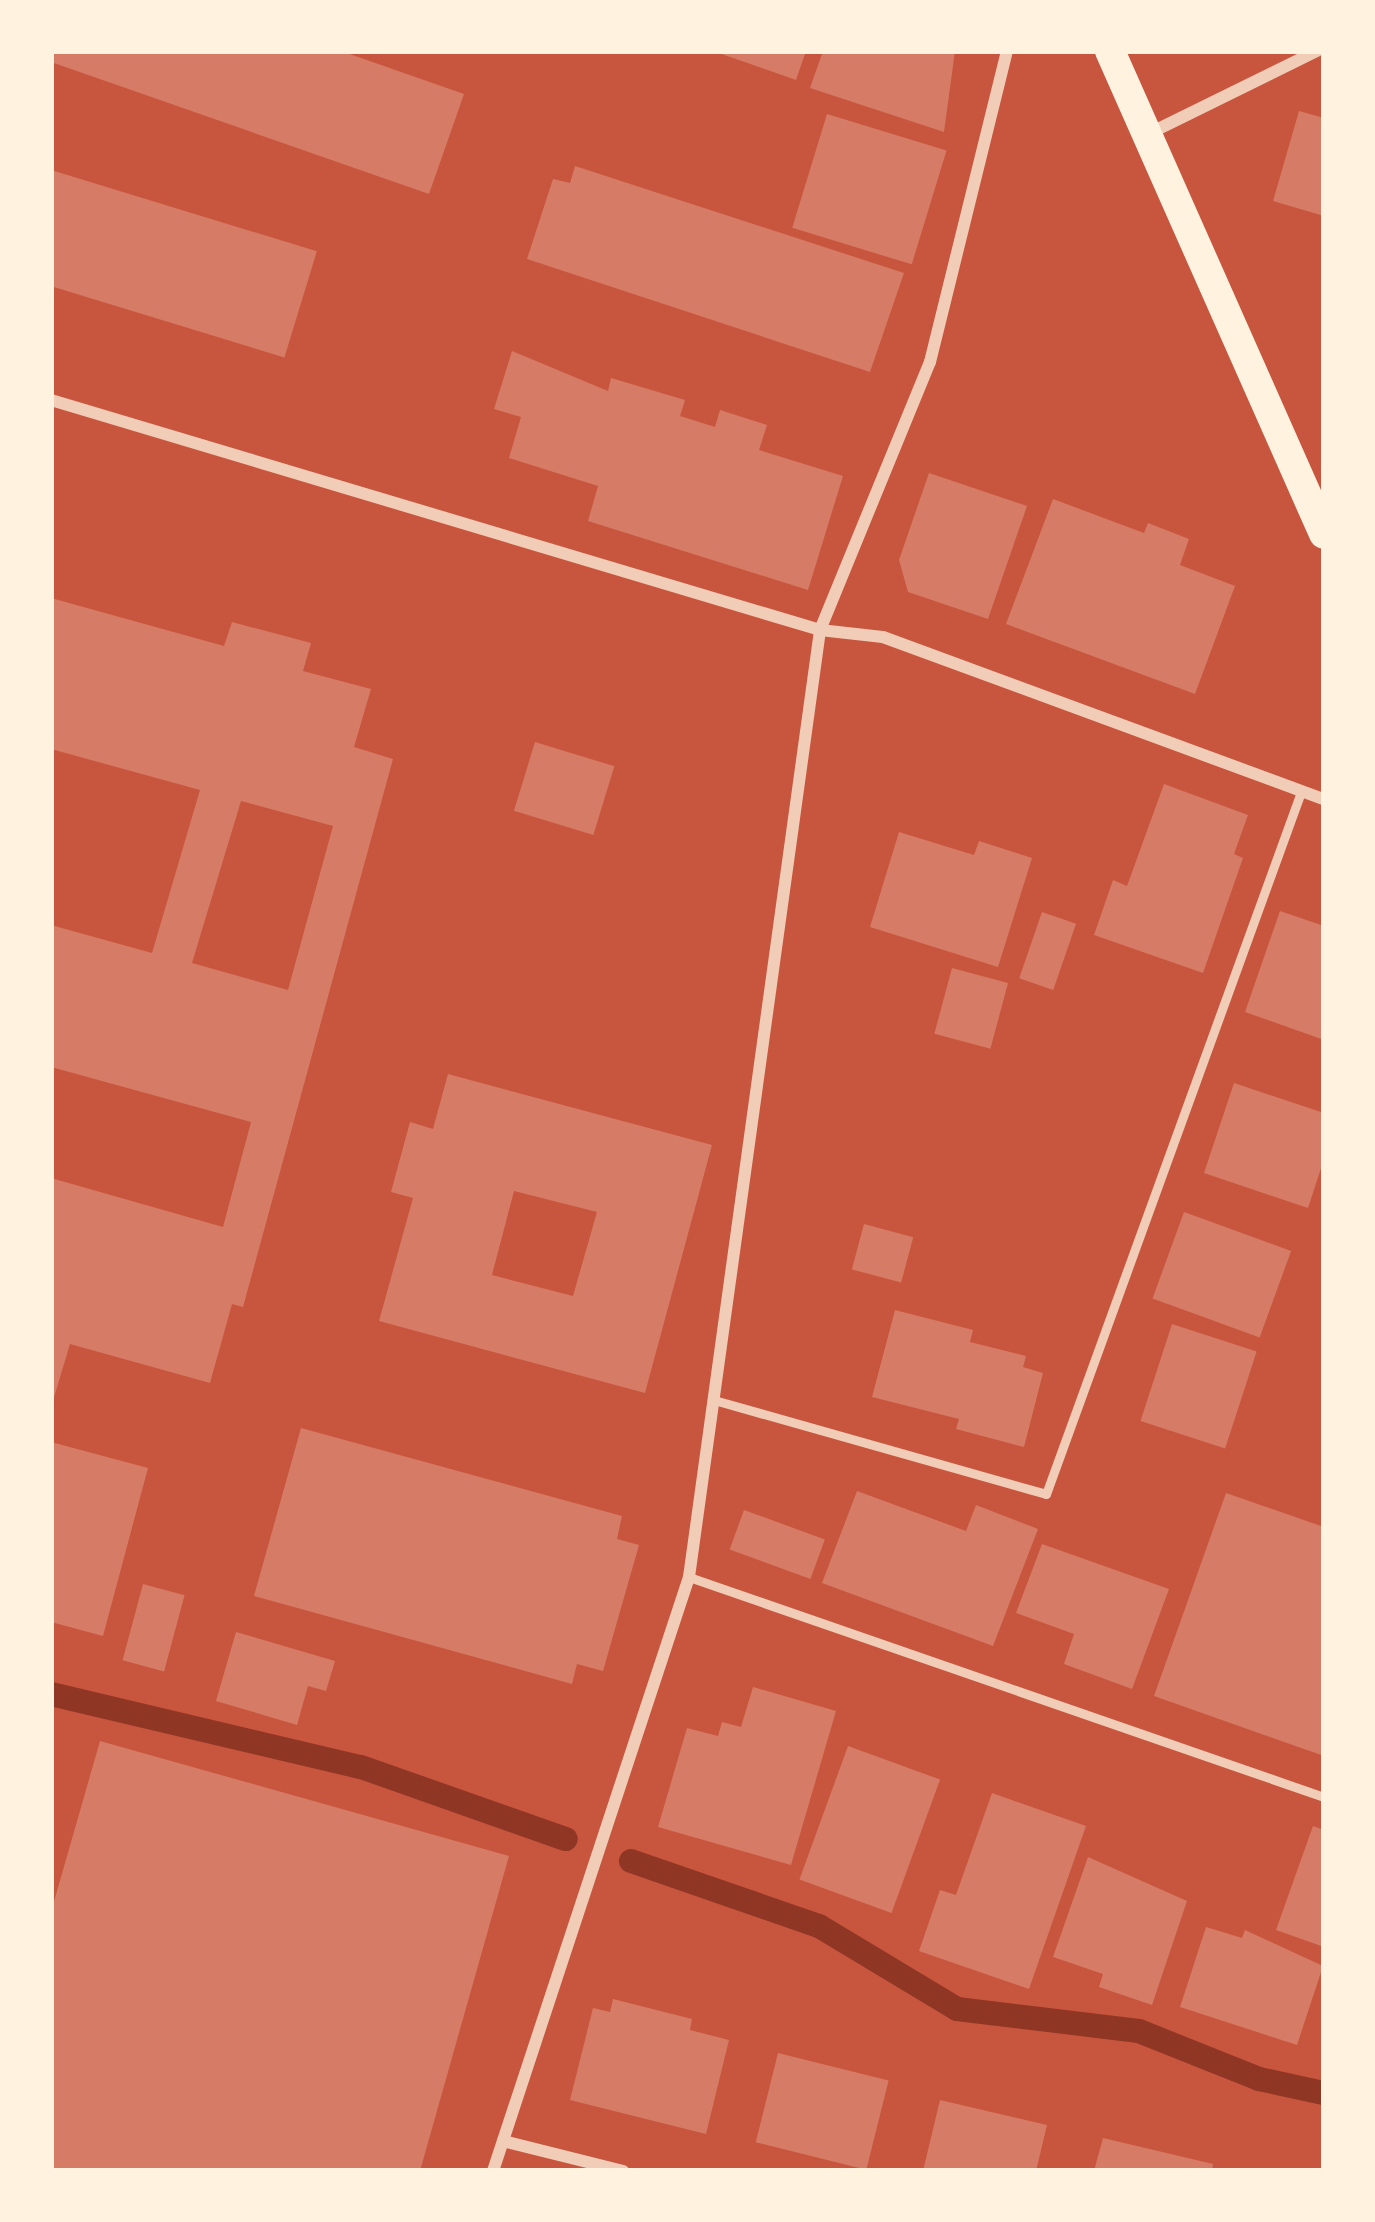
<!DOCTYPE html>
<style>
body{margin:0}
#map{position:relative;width:1375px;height:2222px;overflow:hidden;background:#c8553d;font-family:Helvetica,sans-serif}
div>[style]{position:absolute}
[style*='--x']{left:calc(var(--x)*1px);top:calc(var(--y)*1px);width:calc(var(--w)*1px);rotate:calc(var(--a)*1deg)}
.stream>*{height:24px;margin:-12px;padding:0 12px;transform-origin:12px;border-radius:12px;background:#8f3625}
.building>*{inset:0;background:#d67c66;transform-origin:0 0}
.service>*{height:9px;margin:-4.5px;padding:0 4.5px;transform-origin:4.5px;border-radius:4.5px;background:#f1ccb7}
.minor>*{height:12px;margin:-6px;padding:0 6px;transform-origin:6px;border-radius:6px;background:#f1ccb7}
.primary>*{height:30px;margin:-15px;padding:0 15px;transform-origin:15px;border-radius:15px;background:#fff3e0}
span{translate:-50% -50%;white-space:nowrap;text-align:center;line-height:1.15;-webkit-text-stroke:9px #fff3e0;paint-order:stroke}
.frame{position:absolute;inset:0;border:54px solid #fff3e0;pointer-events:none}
</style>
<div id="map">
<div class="stream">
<div style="--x:51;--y:1694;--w:318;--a:13.3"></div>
<div style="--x:361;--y:1767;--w:217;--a:19.4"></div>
<div style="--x:631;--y:1861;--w:199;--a:19.1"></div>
<div style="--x:819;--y:1926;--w:161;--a:31"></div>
<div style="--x:957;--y:2009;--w:183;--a:6.9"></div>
<div style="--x:1139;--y:2031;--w:129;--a:21.8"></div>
<div style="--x:1259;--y:2079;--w:66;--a:12.2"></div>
</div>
<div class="building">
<div style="clip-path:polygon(51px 51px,341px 51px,464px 94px,429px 194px,51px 62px)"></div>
<div style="clip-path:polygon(713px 51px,806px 51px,796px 80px)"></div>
<div style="clip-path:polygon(823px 51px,955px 51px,944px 132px,810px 88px)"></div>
<div style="clip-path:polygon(1299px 111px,1324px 118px,1324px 216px,1273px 201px)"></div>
<div style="left:827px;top:114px;width:125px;height:119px;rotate:17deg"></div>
<div style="clip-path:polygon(575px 166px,904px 273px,870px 372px,527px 259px,553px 179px,570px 183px)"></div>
<div style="left:51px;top:170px;width:278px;height:111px;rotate:17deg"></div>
<div style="clip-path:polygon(512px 351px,608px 391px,611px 378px,685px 400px,680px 416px,715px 427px,720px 410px,767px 425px,759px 450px,843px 476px,808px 590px,588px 521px,598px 486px,509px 458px,521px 417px,494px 409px)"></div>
<div style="clip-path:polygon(929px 473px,1027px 506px,988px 619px,908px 592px,899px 560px)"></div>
<div style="clip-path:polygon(1053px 499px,1144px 533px,1148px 523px,1189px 539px,1180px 565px,1235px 586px,1195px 694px,1006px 624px)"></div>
<div style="clip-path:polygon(evenodd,51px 598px,224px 646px,232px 622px,311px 643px,303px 671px,371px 689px,354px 747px,393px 759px,243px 1307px,232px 1304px,210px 1383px,70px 1344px,52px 1404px,51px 1178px,223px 1227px,251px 1122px,51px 1067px,51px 925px,152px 953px,200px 790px,51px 749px,51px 598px,241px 801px,333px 826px,288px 990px,192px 963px,241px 801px)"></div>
<div style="left:535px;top:742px;width:83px;height:72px;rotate:17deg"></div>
<div style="clip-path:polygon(1164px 784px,1248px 815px,1234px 854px,1243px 858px,1203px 973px,1094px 935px,1113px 880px,1127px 886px)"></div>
<div style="clip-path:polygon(899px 832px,974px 855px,979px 841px,1032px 858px,998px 967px,870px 927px)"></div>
<div style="clip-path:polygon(1280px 911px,1324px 926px,1324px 1040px,1245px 1012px)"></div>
<div style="left:1042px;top:912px;width:36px;height:70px;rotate:19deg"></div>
<div style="left:952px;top:968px;width:58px;height:68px;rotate:15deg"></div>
<div style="clip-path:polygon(evenodd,448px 1074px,712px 1145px,645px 1393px,379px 1321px,413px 1198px,391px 1192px,410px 1122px,433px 1129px,448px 1074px,514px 1191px,597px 1212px,573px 1296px,492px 1275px,514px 1191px)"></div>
<div style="clip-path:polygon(1234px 1083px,1324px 1113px,1324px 1159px,1308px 1208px,1204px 1173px)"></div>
<div style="left:1184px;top:1212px;width:114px;height:92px;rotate:20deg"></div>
<div style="left:864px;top:1224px;width:51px;height:47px;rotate:15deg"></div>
<div style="clip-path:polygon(895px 1310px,973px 1330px,970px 1342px,1026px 1356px,1023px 1367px,1043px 1373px,1024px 1447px,956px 1429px,959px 1419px,872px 1397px)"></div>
<div style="left:1172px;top:1324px;width:89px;height:102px;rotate:18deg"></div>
<div style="clip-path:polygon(301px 1428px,622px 1516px,617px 1539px,639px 1545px,603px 1671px,577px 1664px,572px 1684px,254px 1596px)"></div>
<div style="clip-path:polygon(51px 1442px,148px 1468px,103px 1636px,51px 1622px)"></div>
<div style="clip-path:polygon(857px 1491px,966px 1531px,976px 1505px,1038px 1529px,993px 1646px,822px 1583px)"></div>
<div style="clip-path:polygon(1226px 1493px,1324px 1527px,1324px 1756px,1154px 1696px)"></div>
<div style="left:744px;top:1510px;width:86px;height:42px;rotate:20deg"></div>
<div style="clip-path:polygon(1042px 1544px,1169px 1589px,1132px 1689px,1064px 1664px,1074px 1634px,1016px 1613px)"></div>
<div style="left:143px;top:1584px;width:43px;height:79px;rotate:15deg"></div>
<div style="clip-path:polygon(236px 1632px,335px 1661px,326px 1691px,308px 1686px,297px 1725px,216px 1701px)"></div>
<div style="clip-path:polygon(753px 1687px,836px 1711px,791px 1865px,658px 1827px,687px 1728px,718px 1736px,722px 1722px,741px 1727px)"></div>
<div style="clip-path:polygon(100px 1741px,509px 1856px,420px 2171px,51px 2171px,51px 1912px)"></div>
<div style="left:848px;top:1746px;width:98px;height:142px;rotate:20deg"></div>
<div style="clip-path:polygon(992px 1793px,1086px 1826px,1029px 1989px,919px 1951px,940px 1890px,956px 1895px)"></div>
<div style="clip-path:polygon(1313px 1826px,1324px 1830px,1324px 1947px,1276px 1930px)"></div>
<div style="clip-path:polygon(1088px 1857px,1187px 1901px,1152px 2005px,1099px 1987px,1103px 1974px,1053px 1957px)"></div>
<div style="clip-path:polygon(1206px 1927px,1242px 1938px,1245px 1930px,1323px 1966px,1297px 2045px,1180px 2007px)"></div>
<div style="clip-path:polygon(613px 1999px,692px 2019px,690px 2030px,729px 2040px,706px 2134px,570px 2100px,593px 2008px,610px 2012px)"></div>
<div style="left:778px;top:2053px;width:114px;height:92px;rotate:14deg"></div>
<div style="clip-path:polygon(940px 2100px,1047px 2125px,1036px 2171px,923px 2171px)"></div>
<div style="clip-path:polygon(1103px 2138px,1213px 2164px,1212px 2171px,1094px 2171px)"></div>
</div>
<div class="service">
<div style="--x:714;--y:1400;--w:345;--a:15.8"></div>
<div style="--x:1046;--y:1494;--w:747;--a:-70.04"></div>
<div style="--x:689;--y:1577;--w:672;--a:19.11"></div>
</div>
<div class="minor">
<div style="--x:1146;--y:135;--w:191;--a:-26.2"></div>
<div style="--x:51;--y:400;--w:803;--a:16.65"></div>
<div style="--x:820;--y:630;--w:63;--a:6.3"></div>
<div style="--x:883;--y:637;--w:470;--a:20.2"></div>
<div style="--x:503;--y:2141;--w:124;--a:14"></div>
<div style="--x:493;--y:2171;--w:626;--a:-71.74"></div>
<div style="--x:689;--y:1577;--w:956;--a:-82.12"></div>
<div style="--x:820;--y:630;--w:290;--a:-67.7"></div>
<div style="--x:930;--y:362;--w:320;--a:-76.1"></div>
</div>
<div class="primary">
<div style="--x:1110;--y:51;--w:528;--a:66.1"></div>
</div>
<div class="frame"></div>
</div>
